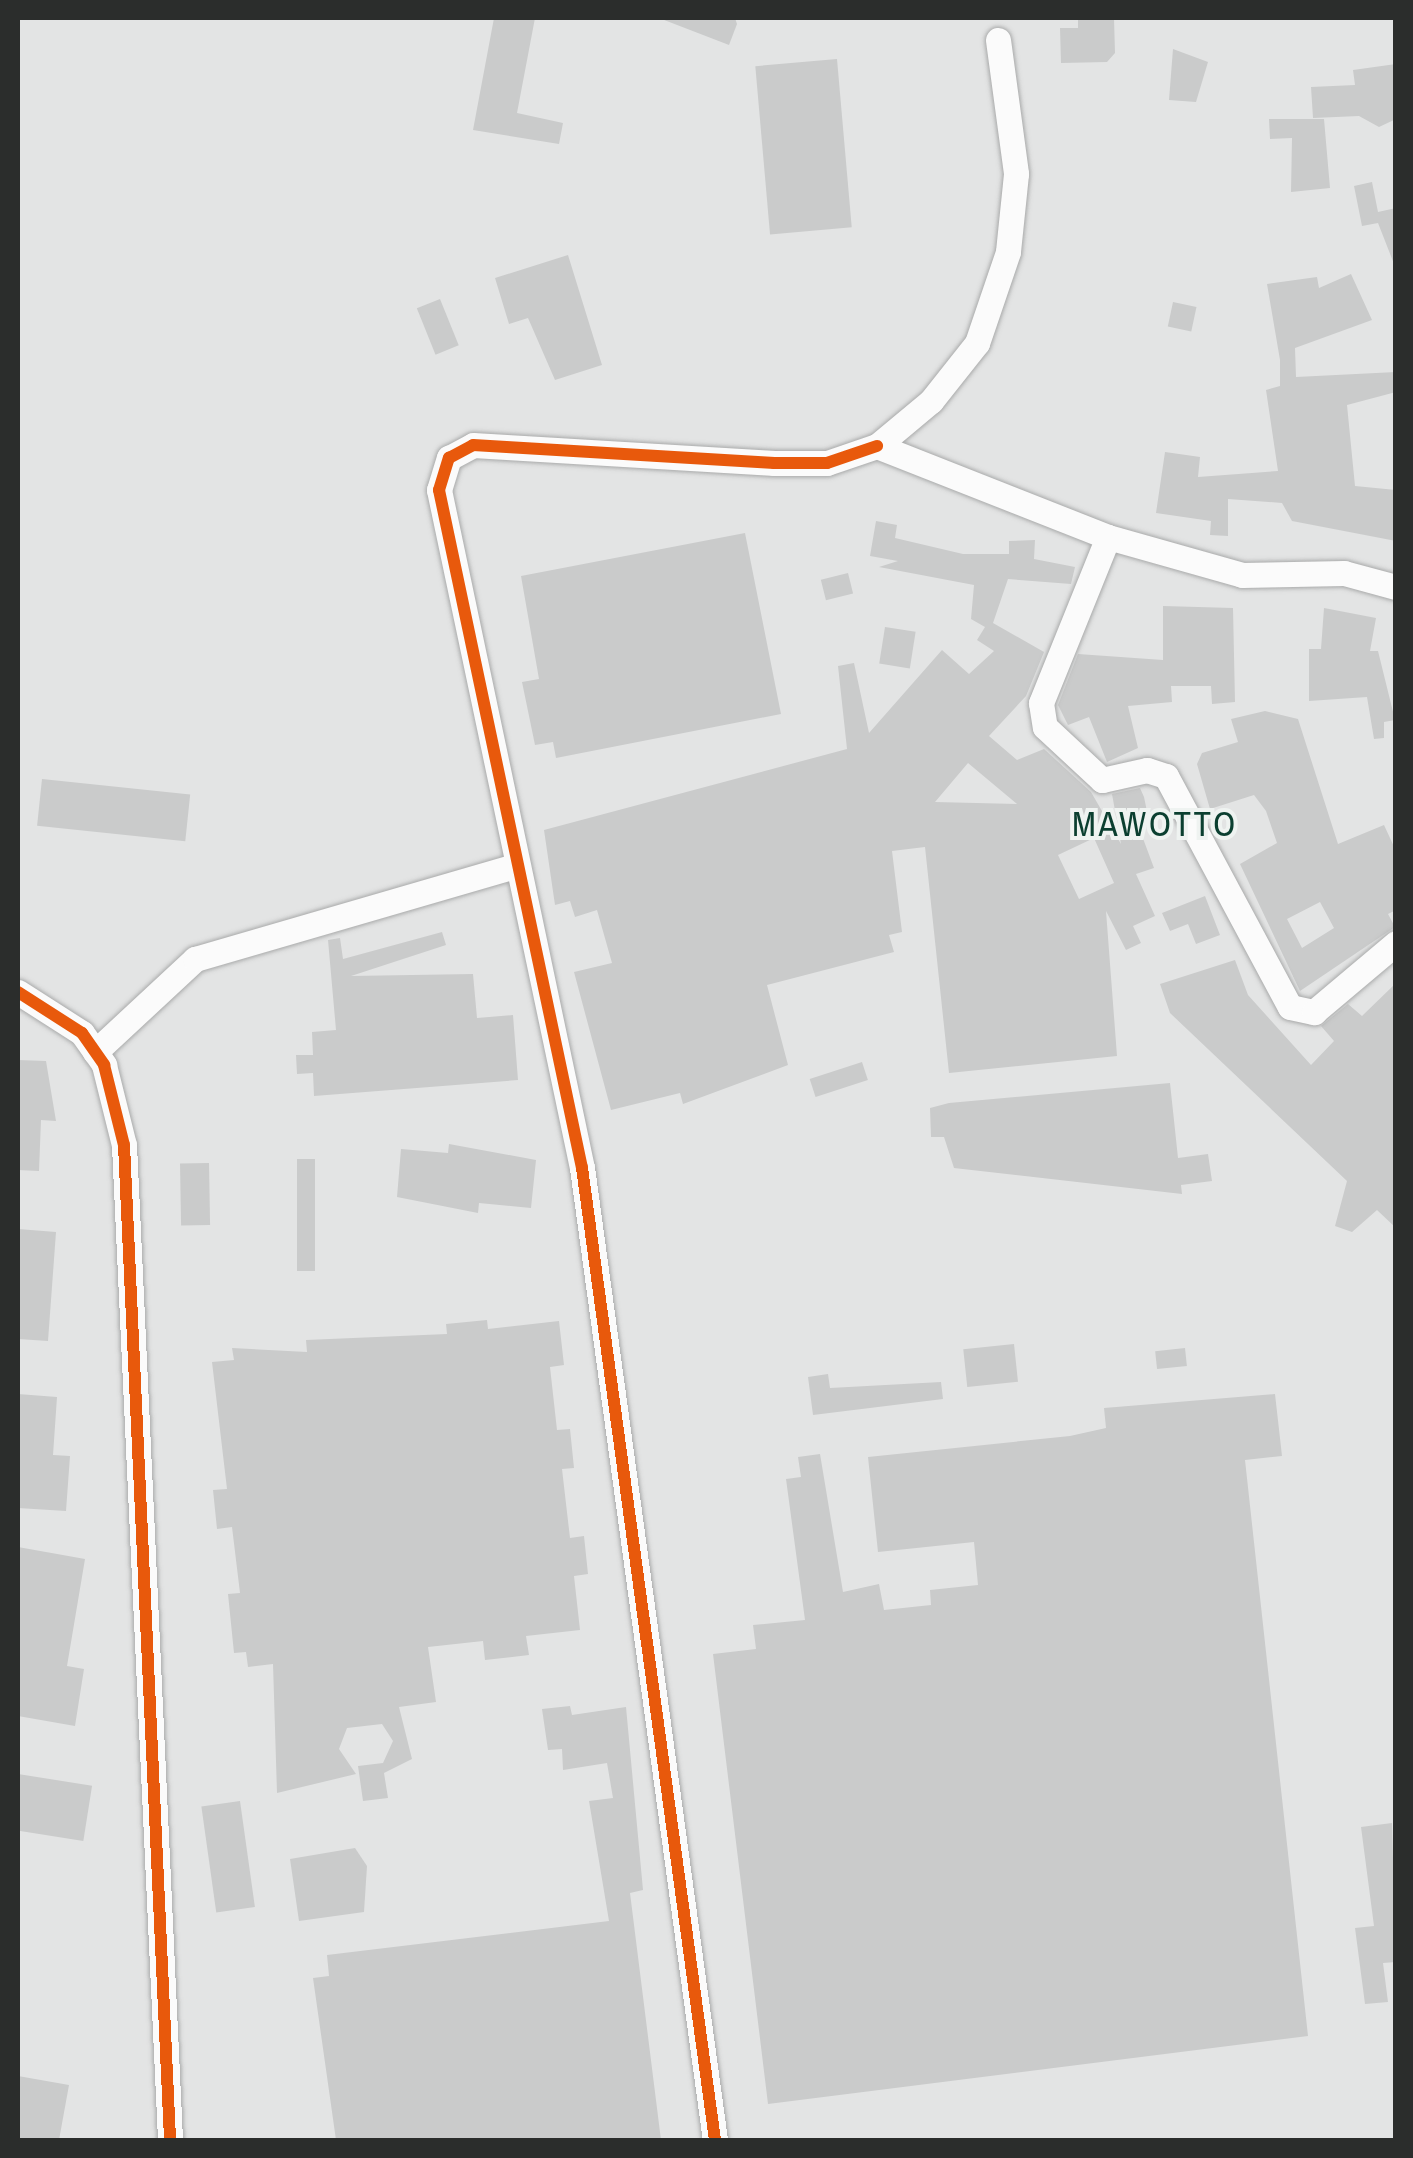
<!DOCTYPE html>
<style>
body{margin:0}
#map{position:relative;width:1413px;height:2158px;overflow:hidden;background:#e3e4e4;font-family:"Archivo Narrow",sans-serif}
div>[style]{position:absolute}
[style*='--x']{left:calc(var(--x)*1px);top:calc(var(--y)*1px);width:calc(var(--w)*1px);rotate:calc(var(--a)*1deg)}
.building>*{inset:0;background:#cacbcb;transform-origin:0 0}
.roads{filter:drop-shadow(0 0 2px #a9aaaa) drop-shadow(0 0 2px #a9aaaa)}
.street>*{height:25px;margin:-12.5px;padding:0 12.5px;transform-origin:12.5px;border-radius:12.5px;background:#fbfbfb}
.cycleway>*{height:12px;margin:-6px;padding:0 6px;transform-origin:6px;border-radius:6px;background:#e8590c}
span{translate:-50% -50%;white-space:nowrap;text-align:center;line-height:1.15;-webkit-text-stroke:8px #eff3f1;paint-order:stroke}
.quarter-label{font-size:35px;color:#0b3f30;letter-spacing:2.5px}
.frame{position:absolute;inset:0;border:20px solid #2b2d2c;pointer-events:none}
</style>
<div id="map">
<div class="building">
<div style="clip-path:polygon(494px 18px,535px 18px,517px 113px,563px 123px,559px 144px,473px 130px)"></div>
<div style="clip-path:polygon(659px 18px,735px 18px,737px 24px,729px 45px)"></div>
<div style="clip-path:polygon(1078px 18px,1114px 18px,1115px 53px,1107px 62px,1061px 63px,1060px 28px,1078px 28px)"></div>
<div style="clip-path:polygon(1173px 49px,1208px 62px,1196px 102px,1169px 100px)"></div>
<div style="left:837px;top:59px;width:169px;height:82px;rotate:85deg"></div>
<div style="clip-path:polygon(1396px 64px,1396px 119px,1379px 127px,1359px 116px,1313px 118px,1311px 87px,1355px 85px,1353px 70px)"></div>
<div style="clip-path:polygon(1269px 119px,1324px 119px,1330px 188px,1291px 192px,1292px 138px,1270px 139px)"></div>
<div style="clip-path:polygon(1372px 182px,1378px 212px,1396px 208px,1396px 269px,1378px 223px,1362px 226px,1354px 186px)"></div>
<div style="clip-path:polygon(568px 255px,602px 365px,555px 380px,528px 318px,509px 324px,495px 278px)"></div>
<div style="clip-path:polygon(1351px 274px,1372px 320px,1295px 348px,1296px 377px,1396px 372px,1396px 392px,1347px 405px,1355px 486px,1396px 490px,1396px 541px,1292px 521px,1282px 503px,1228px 499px,1228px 536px,1210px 535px,1211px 521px,1156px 513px,1165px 452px,1200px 457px,1198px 477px,1278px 471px,1266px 390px,1280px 386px,1280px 360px,1267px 284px,1317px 277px,1319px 288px)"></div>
<div style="left:440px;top:299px;width:50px;height:25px;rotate:68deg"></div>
<div style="left:1173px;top:302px;width:24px;height:25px;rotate:12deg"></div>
<div style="clip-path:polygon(evenodd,876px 521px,897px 525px,895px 538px,963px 554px,1009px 554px,1009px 541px,1035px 540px,1034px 559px,1075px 567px,1071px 584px,1008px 579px,993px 623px,1044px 652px,1026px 696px,989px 736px,1017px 760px,1044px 749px,1091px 792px,1121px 844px,1112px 794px,1140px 788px,1144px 797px,1149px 821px,1138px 825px,1154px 868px,1136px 874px,1155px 916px,1133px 926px,1141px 943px,1126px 950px,1106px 911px,1117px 1056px,949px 1073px,925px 847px,892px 851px,902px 932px,889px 935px,894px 952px,767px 985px,788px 1065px,683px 1104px,680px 1093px,611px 1110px,574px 972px,612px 963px,597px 910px,575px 917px,570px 901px,555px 905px,544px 830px,847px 749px,838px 666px,854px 663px,869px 733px,942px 650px,969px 674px,994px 651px,977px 640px,985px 627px,971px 619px,974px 585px,879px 567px,898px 561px,870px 556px,876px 521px,968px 763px,1017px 804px,935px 802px,968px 763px,876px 521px,1094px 838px,1114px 883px,1079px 899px,1058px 855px,1094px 838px)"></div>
<div style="clip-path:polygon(745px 533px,781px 714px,556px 758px,553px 742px,535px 745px,522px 682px,539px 679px,521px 576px)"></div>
<div style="left:848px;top:573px;width:21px;height:28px;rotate:76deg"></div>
<div style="clip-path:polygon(1163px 606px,1233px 608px,1235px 702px,1212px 704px,1211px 686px,1171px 686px,1172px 702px,1128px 706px,1138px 748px,1107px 762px,1089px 717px,1068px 725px,1058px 705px,1078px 654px,1163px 660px)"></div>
<div style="clip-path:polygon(1324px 608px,1376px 618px,1370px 651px,1378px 651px,1395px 720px,1384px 722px,1384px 738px,1374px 739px,1367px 697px,1309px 701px,1309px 649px,1321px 649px)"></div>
<div style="left:885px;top:627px;width:31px;height:37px;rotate:9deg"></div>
<div style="clip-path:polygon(evenodd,1265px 711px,1298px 719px,1338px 844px,1384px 825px,1396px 851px,1396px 910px,1388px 914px,1395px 927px,1300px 991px,1240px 864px,1277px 843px,1266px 811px,1254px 795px,1210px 809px,1197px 764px,1202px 753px,1238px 742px,1231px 719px,1265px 711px,1320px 902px,1334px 928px,1302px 948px,1287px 919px,1320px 902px)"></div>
<div style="left:42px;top:779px;width:149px;height:47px;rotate:6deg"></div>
<div style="clip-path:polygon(1205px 896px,1220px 935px,1196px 944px,1188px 924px,1170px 931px,1162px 913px)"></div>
<div style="clip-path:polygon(442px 932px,446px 945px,351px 976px,473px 974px,477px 1018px,513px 1015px,518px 1080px,314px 1096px,313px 1073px,297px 1074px,296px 1055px,313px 1055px,312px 1032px,336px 1030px,328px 940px,340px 938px,343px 959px)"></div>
<div style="clip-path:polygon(1235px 960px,1248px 995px,1311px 1065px,1334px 1041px,1321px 1026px,1348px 1004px,1362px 1016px,1396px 983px,1396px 1228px,1377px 1210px,1352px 1232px,1335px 1226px,1347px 1181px,1170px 1013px,1160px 984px)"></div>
<div style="clip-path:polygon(18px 1060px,46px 1061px,56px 1121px,41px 1120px,39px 1171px,18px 1170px)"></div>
<div style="left:862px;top:1062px;width:19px;height:55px;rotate:72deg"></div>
<div style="clip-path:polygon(1170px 1083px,1178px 1158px,1208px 1154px,1212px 1181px,1181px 1185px,1182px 1194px,954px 1168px,944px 1137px,931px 1137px,930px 1108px,949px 1103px)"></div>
<div style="clip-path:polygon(449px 1144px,536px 1160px,531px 1208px,479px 1203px,478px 1213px,397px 1197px,401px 1149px,448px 1153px)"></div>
<div style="left:297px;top:1159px;width:18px;height:112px"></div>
<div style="left:209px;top:1163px;width:62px;height:29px;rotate:89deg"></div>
<div style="clip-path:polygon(18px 1229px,56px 1232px,48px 1341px,18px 1339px)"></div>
<div style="clip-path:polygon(487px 1320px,488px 1329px,559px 1321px,564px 1365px,550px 1367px,557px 1430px,570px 1429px,574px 1468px,562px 1469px,570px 1538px,584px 1536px,588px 1574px,574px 1576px,580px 1630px,526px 1636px,529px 1655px,485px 1660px,483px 1641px,428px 1647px,436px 1702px,399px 1707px,412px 1759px,384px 1773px,388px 1798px,363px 1801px,358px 1766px,383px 1763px,393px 1741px,382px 1724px,347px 1728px,339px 1749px,356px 1774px,277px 1793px,273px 1664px,248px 1667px,246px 1652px,234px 1653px,228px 1594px,240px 1593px,232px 1527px,217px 1529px,213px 1490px,227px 1489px,212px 1362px,234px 1360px,232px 1348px,307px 1352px,306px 1340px,447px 1334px,446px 1324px)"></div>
<div style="left:1014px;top:1344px;width:38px;height:51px;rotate:84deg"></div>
<div style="left:1185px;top:1348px;width:18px;height:30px;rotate:84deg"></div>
<div style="clip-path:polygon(828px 1374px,830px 1388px,941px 1382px,943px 1399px,813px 1415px,808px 1377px)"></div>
<div style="clip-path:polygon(18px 1394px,57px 1397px,53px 1455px,70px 1456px,66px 1511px,18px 1508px)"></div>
<div style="clip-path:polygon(1275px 1394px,1282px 1456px,1245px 1460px,1308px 2036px,768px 2104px,713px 1654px,756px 1649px,753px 1625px,805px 1620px,786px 1479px,801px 1477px,798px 1457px,820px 1454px,843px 1592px,879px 1584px,884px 1610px,931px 1605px,930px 1590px,978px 1585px,974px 1542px,878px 1552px,868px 1457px,1070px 1436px,1106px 1428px,1104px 1408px)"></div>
<div style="clip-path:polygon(18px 1547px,85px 1559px,67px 1666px,84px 1669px,75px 1726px,18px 1716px)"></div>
<div style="clip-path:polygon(570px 1706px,572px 1715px,626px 1707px,643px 1890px,630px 1893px,661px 2140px,336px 2140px,313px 1978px,329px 1976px,327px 1955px,609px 1921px,589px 1801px,613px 1798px,607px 1763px,563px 1770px,562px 1749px,548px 1750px,542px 1709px)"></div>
<div style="left:18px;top:1774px;width:75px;height:56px;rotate:9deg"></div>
<div style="left:240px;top:1801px;width:107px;height:39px;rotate:82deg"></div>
<div style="clip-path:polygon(1392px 1823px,1396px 1962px,1383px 1963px,1388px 2002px,1365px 2004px,1355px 1928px,1374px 1926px,1361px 1827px)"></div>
<div style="clip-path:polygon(355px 1848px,367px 1866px,364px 1912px,299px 1921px,290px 1859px)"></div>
<div style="clip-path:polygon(18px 2076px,69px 2085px,59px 2140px,18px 2140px)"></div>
</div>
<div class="roads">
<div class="street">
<div style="--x:998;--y:40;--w:135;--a:82.3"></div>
<div style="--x:1016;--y:174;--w:78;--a:95.9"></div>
<div style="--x:1008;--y:252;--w:96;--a:108.8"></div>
<div style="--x:977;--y:343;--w:74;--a:128.4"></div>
<div style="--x:931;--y:401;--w:70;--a:140.2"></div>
<div style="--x:877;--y:446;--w:248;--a:21.5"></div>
<div style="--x:1108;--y:537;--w:139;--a:15.8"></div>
<div style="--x:1242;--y:575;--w:102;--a:-1.1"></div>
<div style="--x:1344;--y:573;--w:54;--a:15.1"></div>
<div style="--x:1108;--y:537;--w:179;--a:112"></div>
<div style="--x:1041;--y:703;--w:24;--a:81"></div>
<div style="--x:1045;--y:727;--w:78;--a:42.9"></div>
<div style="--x:1102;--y:780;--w:46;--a:-12.5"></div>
<div style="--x:1147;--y:770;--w:20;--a:18"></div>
<div style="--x:1166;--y:776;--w:262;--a:61.8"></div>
<div style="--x:1290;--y:1007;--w:25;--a:12"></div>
<div style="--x:1314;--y:1012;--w:107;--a:-40.1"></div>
<div style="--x:18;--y:992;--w:76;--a:32.6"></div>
<div style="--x:82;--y:1033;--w:39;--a:55"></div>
<div style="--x:104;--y:1065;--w:82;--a:76"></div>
<div style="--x:124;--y:1145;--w:996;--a:87.35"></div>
<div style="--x:95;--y:1052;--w:137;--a:-42.9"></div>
<div style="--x:195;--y:959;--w:333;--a:-16.2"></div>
<div style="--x:715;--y:2140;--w:981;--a:-97.79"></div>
<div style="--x:582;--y:1168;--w:693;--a:-101.91"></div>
<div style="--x:439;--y:490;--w:34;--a:-73"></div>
<div style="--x:449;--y:458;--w:27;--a:-28"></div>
<div style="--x:473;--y:445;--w:302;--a:3.4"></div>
<div style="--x:774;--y:463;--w:53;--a:0"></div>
<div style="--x:827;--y:463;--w:53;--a:-18.8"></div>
</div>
</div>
<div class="cycleway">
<div style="--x:18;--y:992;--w:76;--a:32.6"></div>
<div style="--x:82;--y:1033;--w:39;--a:55"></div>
<div style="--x:104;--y:1065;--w:82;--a:76"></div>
<div style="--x:124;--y:1145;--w:996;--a:87.35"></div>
<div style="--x:715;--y:2140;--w:981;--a:-97.79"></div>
<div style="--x:582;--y:1168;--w:693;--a:-101.91"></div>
<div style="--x:439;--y:490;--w:34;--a:-73"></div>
<div style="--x:449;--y:458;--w:27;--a:-28"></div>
<div style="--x:473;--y:445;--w:302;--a:3.4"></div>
<div style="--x:774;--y:463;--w:53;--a:0"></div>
<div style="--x:827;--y:463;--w:53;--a:-18.8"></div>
</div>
<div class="quarter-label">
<span style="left:1155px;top:824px">MAWOTTO</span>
</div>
<div class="frame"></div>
</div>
